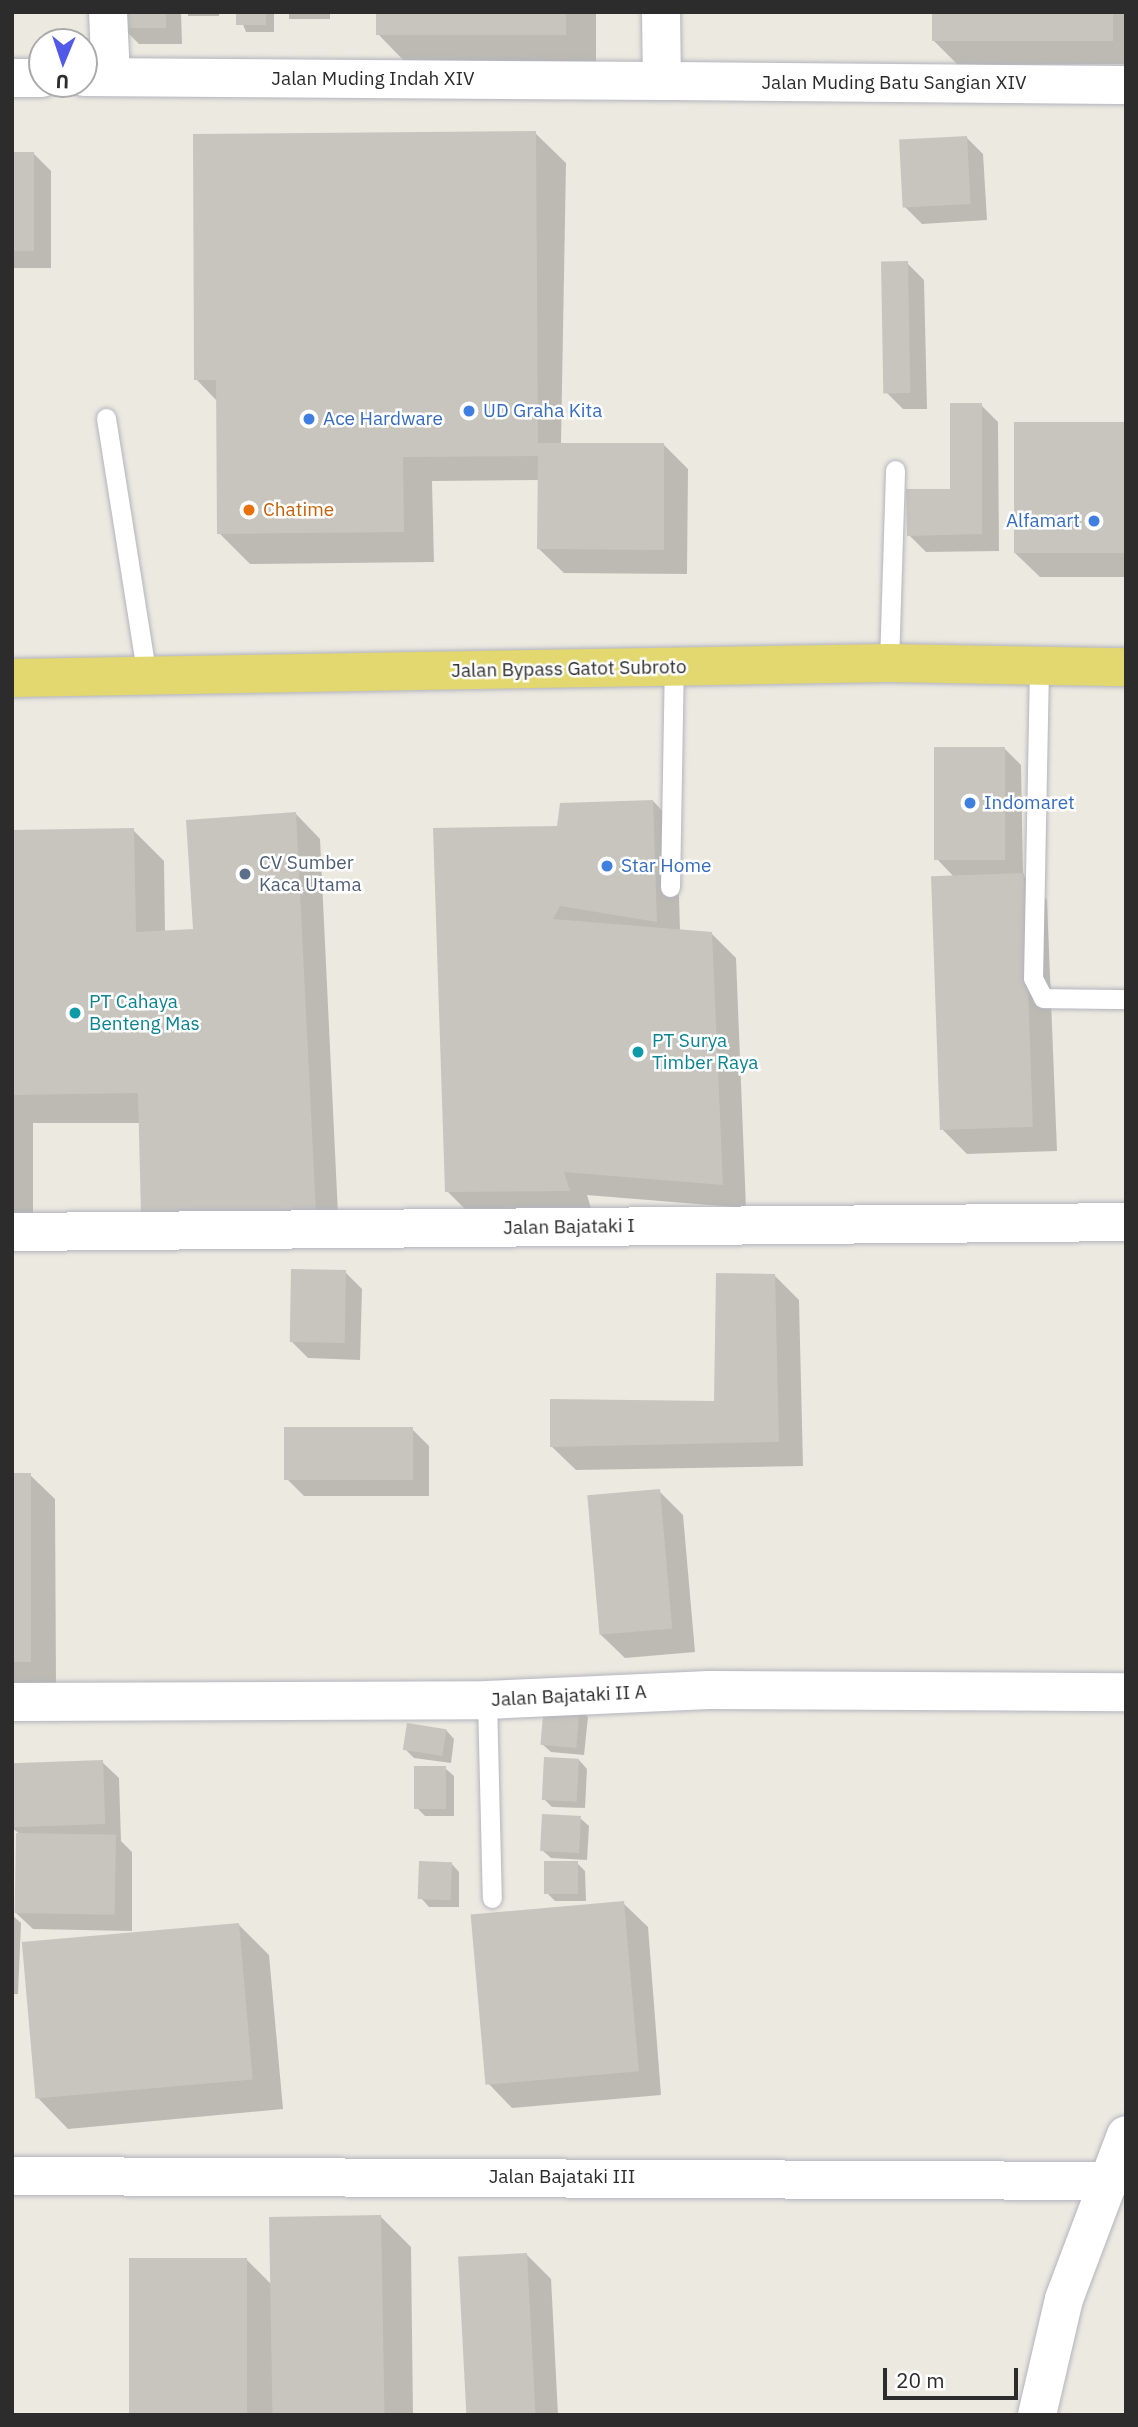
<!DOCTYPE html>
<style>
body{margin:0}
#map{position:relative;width:1138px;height:2427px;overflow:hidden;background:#ece9e0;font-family:"IBM Plex Sans",sans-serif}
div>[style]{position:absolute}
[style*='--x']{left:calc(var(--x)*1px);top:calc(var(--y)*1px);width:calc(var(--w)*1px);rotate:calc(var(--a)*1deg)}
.shadow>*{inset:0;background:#0003;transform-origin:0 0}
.building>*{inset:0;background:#c8c5bf;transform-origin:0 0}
.roads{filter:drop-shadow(0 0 2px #b3b4be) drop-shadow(0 0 2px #b3b4be)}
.lane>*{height:19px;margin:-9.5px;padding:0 9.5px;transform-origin:9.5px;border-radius:9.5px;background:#fff}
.street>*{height:38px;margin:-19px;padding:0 19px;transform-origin:19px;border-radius:19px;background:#fff}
.secondary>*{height:38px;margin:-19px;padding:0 19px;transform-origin:19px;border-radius:19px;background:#fff}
.primary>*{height:38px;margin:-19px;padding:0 19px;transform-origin:19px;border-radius:19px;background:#e2d86f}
.dots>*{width:19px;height:19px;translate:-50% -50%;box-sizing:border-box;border:4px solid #fff;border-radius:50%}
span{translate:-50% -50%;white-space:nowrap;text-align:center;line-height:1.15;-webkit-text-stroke:5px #fff;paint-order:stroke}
.street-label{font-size:19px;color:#2c2c2c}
.shop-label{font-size:19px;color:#366cbe}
.left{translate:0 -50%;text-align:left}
.right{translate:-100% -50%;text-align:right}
.food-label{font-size:19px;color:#c56008}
.service-label{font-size:19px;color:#4e5e75}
.culture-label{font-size:19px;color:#0d838f}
.frame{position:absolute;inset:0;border:14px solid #2c2c2c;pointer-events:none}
.north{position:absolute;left:28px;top:28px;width:70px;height:70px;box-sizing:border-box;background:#fff;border:2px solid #ababab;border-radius:50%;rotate:182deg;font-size:19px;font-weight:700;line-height:28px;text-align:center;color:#2c2c2c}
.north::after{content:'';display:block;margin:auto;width:24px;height:32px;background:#5258e7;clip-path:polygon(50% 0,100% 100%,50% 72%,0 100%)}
.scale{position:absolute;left:883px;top:2368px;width:135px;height:32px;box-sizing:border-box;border:4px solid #2c2c2c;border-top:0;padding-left:9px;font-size:21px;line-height:24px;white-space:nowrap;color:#2c2c2c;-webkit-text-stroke:5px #fff;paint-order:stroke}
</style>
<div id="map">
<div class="shadow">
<div style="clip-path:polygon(122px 12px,181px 12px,182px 44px,139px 44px,122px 27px)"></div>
<div style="left:188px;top:12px;width:31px;height:4px"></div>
<div style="clip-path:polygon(238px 12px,274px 12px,274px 32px,246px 32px)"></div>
<div style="left:289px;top:12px;width:41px;height:7px"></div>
<div style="clip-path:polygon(378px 12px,596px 12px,596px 64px,408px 65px,378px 34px)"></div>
<div style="clip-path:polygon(933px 12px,1126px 12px,1126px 64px,958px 65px,933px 40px)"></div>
<div style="clip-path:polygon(535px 133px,566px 163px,561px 444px,664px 445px,688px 469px,687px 574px,564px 573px,539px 549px,539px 480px,432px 481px,434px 562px,250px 564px,219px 533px,218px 402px,196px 379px)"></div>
<div style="clip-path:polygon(966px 137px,983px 154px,987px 220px,922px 224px,905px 207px)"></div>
<div style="clip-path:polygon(12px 154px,34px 154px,51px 171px,51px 268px,12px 268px)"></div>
<div style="clip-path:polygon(907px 263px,924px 280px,927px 409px,903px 409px,886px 392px)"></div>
<div style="clip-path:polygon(981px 405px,998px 422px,999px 551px,926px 552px,909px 535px,952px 491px)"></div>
<div style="clip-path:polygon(1126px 424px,1126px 577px,1040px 577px,1015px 553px)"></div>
<div style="clip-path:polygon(1004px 748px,1021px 765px,1023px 875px,1047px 900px,1057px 1151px,967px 1154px,943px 1130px,955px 878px,937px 859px)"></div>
<div style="clip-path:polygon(653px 801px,677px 826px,680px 931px,711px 933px,736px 958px,746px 1208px,587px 1195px,593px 1215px,471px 1215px,447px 1191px,559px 828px)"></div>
<div style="clip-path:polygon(296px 814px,320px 839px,339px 1235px,141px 1123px,33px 1123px,33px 1227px,12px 1226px,12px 832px,133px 830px,164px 861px,165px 932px,195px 931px)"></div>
<div style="clip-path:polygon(345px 1272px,362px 1289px,360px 1360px,308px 1358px,291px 1341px)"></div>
<div style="clip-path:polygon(774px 1275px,799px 1300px,803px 1466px,576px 1470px,551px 1446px,716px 1402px)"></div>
<div style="clip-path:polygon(412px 1429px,429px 1446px,429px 1496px,304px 1496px,287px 1479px)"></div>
<div style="clip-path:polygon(12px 1475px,30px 1475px,55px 1499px,56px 1685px,12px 1686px)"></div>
<div style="clip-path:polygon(659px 1491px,683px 1515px,695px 1652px,625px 1658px,600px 1634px)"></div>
<div style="clip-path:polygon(580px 1709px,588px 1717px,584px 1755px,551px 1752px,542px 1744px)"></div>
<div style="clip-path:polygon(446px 1730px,454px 1739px,451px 1763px,414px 1758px,406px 1750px)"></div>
<div style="clip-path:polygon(579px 1760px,587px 1769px,585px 1808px,552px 1807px,544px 1799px)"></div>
<div style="clip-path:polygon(102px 1762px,119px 1778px,121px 1841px,132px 1852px,132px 1931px,33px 1929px,16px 1913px,21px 1835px,12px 1828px,12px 1764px)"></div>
<div style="clip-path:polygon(445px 1768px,454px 1776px,454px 1816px,425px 1816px,417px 1808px)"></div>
<div style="clip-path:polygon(580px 1818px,589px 1826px,587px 1860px,551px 1858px,542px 1850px)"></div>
<div style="clip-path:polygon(451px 1863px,459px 1872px,459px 1907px,429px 1907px,421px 1898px)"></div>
<div style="clip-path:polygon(577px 1863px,585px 1871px,586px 1901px,555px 1901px,547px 1893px)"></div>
<div style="clip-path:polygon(623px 1903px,648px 1927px,661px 2095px,512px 2108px,488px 2083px)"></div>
<div style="clip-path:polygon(12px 1915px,21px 1923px,18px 1994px,12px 1994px)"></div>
<div style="clip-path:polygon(238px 1924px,269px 1955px,283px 2109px,68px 2129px,38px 2098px)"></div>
<div style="clip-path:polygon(380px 2216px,411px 2247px,413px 2415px,131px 2415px,247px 2260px,272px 2285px)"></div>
<div style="clip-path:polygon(527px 2255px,551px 2279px,558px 2415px,467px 2415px)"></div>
</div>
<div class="building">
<div style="left:120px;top:12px;width:46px;height:16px"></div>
<div style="left:236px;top:12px;width:30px;height:13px"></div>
<div style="left:376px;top:12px;width:190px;height:23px"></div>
<div style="left:932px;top:12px;width:181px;height:29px"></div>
<div style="clip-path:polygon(536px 131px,538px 443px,664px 443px,664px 550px,537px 549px,538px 456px,403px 457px,404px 532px,217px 534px,216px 380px,194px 380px,193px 134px)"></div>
<div style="left:967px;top:136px;width:68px;height:68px;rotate:87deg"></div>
<div style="left:12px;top:152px;width:22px;height:99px"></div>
<div style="left:908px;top:261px;width:132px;height:27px;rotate:89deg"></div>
<div style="clip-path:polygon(950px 403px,982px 403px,982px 534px,907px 536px,906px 489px,950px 489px)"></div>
<div style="left:1014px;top:422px;width:112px;height:131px"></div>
<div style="left:934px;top:747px;width:71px;height:113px"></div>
<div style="clip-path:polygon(653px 800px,657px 922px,560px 906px,553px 919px,712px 932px,723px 1185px,564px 1172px,570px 1191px,445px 1192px,433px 828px,557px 826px,560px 803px)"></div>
<div style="clip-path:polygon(296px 812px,316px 1212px,141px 1216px,138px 1093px,12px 1095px,12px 830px,134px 828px,136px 932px,193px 929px,186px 820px)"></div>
<div style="left:1024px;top:873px;width:254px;height:93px;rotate:88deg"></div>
<div style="left:291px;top:1269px;width:55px;height:73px;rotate:1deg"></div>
<div style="clip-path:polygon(716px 1273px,775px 1274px,779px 1442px,550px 1447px,550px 1399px,714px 1401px)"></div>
<div style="left:413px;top:1427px;width:53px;height:129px;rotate:90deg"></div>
<div style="left:12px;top:1473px;width:19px;height:189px"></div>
<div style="left:660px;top:1489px;width:140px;height:73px;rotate:85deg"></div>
<div style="left:544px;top:1704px;width:36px;height:41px;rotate:5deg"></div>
<div style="left:407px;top:1723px;width:40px;height:27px;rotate:9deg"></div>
<div style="left:544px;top:1757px;width:35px;height:43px;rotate:3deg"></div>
<div style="left:103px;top:1760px;width:64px;height:91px;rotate:88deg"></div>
<div style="left:414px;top:1766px;width:32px;height:43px"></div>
<div style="left:542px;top:1814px;width:39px;height:37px;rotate:3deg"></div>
<div style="left:16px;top:1833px;width:100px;height:80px;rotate:1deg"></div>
<div style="left:419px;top:1861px;width:33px;height:38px;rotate:2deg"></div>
<div style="left:578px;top:1861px;width:33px;height:34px;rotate:90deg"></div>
<div style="left:624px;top:1901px;width:171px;height:154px;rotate:85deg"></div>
<div style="left:239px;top:1923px;width:157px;height:218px;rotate:85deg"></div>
<div style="left:381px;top:2215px;width:200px;height:112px;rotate:89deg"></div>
<div style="left:527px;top:2253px;width:162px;height:69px;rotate:87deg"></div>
<div style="left:129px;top:2258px;width:118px;height:157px"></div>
</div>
<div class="roads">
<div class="lane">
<div style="--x:106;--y:418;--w:263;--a:81"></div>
<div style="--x:889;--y:663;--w:193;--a:-88.2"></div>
<div style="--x:1039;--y:667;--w:311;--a:91.1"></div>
<div style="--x:1033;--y:978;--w:22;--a:63"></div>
<div style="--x:1043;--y:998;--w:83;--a:0.7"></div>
<div style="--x:670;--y:887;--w:221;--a:-89"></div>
<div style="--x:487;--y:1700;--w:198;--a:88.6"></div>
</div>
<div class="street">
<div style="--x:108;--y:12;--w:65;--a:87.4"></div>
<div style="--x:84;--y:77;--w:578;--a:0.4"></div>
<div style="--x:12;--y:78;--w:30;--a:0"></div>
<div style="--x:12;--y:1232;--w:1114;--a:-0.51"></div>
<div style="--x:12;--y:1702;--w:475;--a:-0.2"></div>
<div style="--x:487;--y:1700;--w:222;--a:-2.6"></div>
<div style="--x:709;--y:1690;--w:417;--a:0.3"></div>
<div style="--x:12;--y:2176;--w:1099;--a:0.26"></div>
<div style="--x:1037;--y:2415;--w:119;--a:-76.9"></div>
<div style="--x:1064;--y:2299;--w:175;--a:-69.3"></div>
</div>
<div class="secondary">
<div style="--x:661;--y:12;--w:69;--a:89.2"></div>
<div style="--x:662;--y:81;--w:464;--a:0.5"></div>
</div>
<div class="primary">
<div style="--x:12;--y:678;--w:877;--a:-0.98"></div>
<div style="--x:889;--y:663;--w:237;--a:1"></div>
</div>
</div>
<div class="dots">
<div style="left:469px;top:411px;background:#3f7fe0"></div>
<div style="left:309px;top:419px;background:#3f7fe0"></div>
<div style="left:249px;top:510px;background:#e8710a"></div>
<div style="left:1094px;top:521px;background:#3f7fe0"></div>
<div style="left:970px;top:803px;background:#3f7fe0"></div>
<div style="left:607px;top:866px;background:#3f7fe0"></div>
<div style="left:245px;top:874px;background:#5c6f8a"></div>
<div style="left:75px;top:1013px;background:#0f9aa8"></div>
<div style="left:638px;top:1052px;background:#0f9aa8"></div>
</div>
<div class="street-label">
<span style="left:373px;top:79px">Jalan Muding Indah XIV</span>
<span style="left:894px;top:83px">Jalan Muding Batu Sangian XIV</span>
<span style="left:569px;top:669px;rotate:-1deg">Jalan Bypass Gatot Subroto</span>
<span style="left:569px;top:1227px;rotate:-1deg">Jalan Bajataki I</span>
<span style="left:569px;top:1696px;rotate:-3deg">Jalan Bajataki II A</span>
<span style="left:562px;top:2177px">Jalan Bajataki III</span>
</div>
<div class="shop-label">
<span class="left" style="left:483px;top:411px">UD Graha Kita</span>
<span class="left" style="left:323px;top:419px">Ace Hardware</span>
<span class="right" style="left:1080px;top:521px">Alfamart</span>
<span class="left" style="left:984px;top:803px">Indomaret</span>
<span class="left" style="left:621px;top:866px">Star Home</span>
</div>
<div class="food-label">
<span class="left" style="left:263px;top:510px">Chatime</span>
</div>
<div class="service-label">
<span class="left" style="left:259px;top:874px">CV Sumber<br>Kaca Utama</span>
</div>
<div class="culture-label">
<span class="left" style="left:89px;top:1013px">PT Cahaya<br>Benteng Mas</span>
<span class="left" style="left:652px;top:1052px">PT Surya<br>Timber Raya</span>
</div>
<div class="frame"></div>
<div class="north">U</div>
<div class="scale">20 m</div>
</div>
